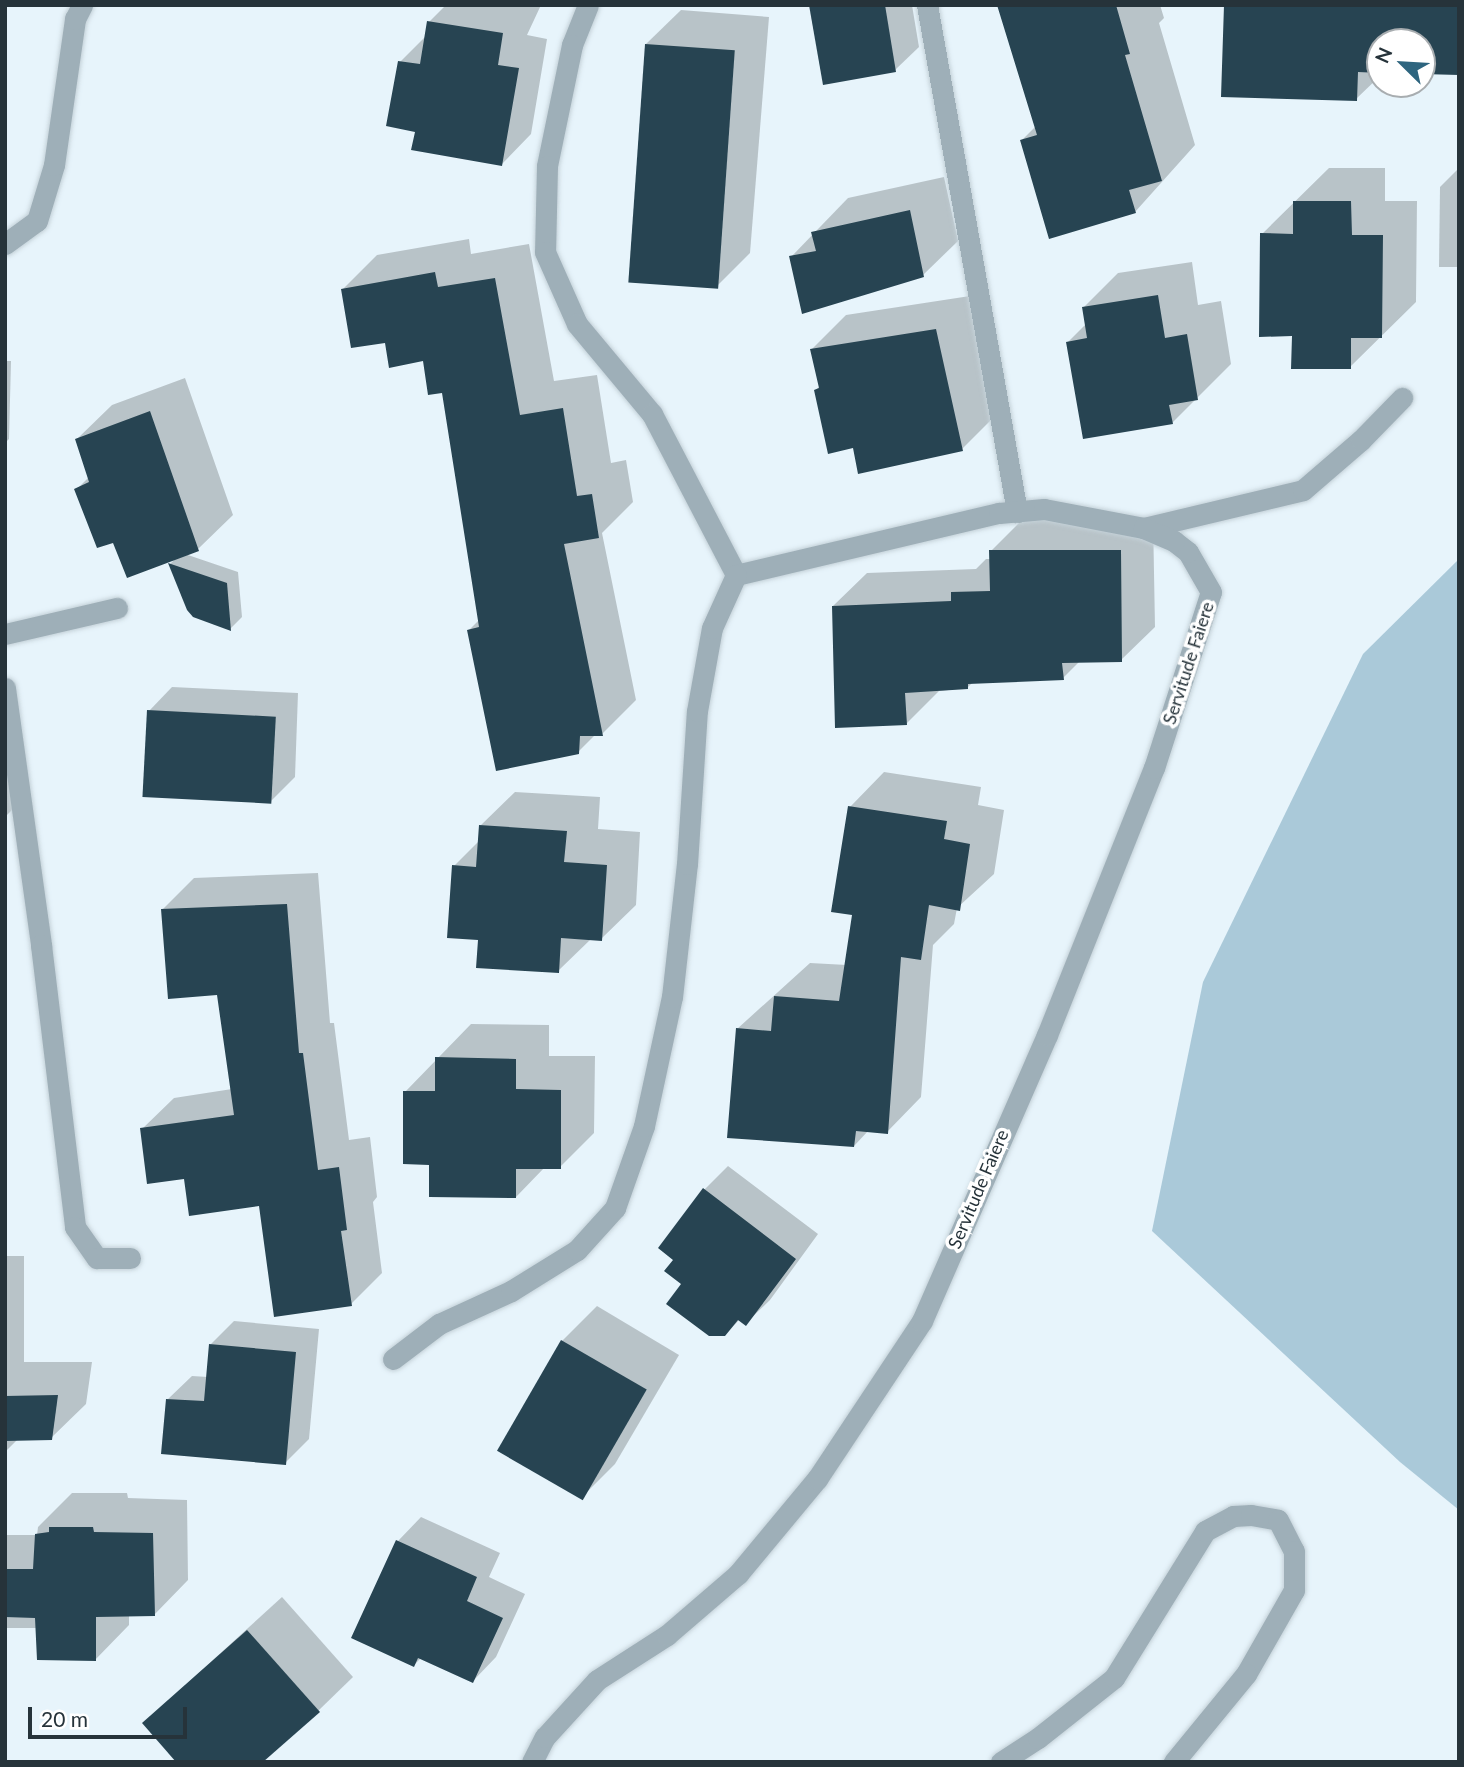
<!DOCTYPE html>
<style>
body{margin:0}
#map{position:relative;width:1464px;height:1767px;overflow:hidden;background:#e7f4fb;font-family:Lato,sans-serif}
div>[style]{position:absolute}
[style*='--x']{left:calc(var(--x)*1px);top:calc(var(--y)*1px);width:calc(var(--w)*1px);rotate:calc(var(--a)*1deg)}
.green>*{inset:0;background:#aac9d9}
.shadow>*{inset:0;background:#0003}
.building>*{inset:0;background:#274452;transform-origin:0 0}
.roads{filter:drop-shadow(0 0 2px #c4d1d8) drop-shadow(0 0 2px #c4d1d8)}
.street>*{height:21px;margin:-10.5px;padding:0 10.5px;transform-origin:10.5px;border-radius:10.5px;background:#9eafb8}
span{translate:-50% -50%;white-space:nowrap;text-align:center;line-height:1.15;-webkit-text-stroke:7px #fff;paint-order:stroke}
.street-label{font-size:18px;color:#26333a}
.frame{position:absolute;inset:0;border:7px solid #26333a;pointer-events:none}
.north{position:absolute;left:1366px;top:28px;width:70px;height:70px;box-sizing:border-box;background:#fff;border:2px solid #a8adb0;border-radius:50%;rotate:294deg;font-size:19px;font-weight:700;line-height:28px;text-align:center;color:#26333a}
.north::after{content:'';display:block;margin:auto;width:24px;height:32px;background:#2e657f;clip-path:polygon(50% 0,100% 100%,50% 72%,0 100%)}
.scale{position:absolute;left:28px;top:1707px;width:159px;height:32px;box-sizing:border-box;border:4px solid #26333a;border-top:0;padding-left:9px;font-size:21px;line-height:24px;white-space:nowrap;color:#26333a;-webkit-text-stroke:5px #fff;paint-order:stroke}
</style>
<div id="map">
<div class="green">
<div style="clip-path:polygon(1459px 559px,1459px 1510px,1400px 1462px,1152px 1231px,1203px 982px,1363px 654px)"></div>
</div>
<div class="shadow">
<div style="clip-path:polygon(446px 5px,541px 5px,527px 35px,547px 39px,531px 134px,502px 164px,417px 130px,400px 62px,427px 35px,429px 22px)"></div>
<div style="clip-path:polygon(811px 5px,912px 5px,919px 47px,895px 70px)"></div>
<div style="clip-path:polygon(999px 5px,1160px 5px,1164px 18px,1159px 23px,1195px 145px,1135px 212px,1022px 140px,1036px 126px)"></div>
<div style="clip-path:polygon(1226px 5px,1459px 5px,1422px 72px,1422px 42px,1380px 42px,1380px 76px,1356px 99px)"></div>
<div style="clip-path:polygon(681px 10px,769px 17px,750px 253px,715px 288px,646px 44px)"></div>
<div style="clip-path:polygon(1329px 168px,1385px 168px,1385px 201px,1417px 201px,1416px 302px,1350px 367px,1294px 335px,1262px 234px)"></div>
<div style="clip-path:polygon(1459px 168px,1459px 267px,1439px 267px,1440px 187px)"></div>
<div style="clip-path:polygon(944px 177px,958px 241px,923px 275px,791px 257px,848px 198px)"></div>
<div style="clip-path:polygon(469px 239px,471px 254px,529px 244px,554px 381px,597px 375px,611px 463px,626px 460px,633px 502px,602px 533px,636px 700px,602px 734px,596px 734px,578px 752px,469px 630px,479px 620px,444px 391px,424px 359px,386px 341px,343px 289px,377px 255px)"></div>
<div style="clip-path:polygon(1192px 262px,1198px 305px,1221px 301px,1231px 364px,1172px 423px,1068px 342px,1086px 324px,1084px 307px,1118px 273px)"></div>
<div style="clip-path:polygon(970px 296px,996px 415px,962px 449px,854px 446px,816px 390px,820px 386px,812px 349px,846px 315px)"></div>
<div style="clip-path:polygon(5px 361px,11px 361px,9px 439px,5px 443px)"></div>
<div style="clip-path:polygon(185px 378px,233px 515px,198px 549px,185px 554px,238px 572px,242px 617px,230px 629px,170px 564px,176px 558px,114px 541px,76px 490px,89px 477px,77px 439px,112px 405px)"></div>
<div style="clip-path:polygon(1153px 517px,1155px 627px,1121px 660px,1080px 661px,1063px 678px,973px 682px,967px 688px,939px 691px,906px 724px,833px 606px,867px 573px,976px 569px,986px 559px,991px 559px,991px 551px,1024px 518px)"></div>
<div style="clip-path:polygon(172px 687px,298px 693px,295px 777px,271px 801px,149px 711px)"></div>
<div style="clip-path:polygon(5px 730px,28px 794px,5px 817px)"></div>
<div style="clip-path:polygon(884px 772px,981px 787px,978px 805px,1004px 810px,994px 874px,957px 908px,954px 924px,933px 945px,921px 1097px,887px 1132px,869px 1130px,854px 1146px,737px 1029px,810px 963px,847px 965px,854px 914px,850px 807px)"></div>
<div style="clip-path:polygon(515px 792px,600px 797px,598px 829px,640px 832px,636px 905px,601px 939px,591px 939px,558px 971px,480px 938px,454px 866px,480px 840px,480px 826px)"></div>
<div style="clip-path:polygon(318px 873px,330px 1023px,334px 1023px,349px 1140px,370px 1137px,377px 1197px,373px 1202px,382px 1273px,351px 1304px,261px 1204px,185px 1177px,142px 1129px,174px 1098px,232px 1089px,218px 993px,162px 910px,194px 878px)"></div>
<div style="clip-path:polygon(471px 1024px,549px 1025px,549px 1056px,595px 1056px,594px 1133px,560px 1167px,545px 1167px,516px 1197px,431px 1163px,405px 1092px)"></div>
<div style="clip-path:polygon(728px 1166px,818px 1234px,770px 1300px,746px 1323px,740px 1319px,725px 1335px,683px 1283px,675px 1259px,704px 1190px)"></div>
<div style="clip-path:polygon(5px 1256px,24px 1256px,24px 1362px,92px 1362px,86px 1404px,51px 1438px,18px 1439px,5px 1452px)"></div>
<div style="clip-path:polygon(597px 1306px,679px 1355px,615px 1464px,581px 1498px,500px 1451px,562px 1341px)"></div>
<div style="clip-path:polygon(234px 1321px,319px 1329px,309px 1439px,285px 1463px,168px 1399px,192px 1376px,208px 1377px,211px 1344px)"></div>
<div style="clip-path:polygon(72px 1493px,127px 1493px,128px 1498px,187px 1500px,188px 1580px,154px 1615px,129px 1615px,129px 1625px,95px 1660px,37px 1628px,5px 1628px,5px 1535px,37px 1535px,38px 1527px)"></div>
<div style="clip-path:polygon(421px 1517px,500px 1553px,489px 1577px,525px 1594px,496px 1657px,473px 1681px,421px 1658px,414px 1665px,398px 1541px)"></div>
<div style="clip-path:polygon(282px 1597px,353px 1677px,318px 1711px,144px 1723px)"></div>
</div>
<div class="building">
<div style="clip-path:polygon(809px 5px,885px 5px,896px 72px,823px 85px)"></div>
<div style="clip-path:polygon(997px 5px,1116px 5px,1130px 54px,1125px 55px,1162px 181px,1129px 190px,1136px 213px,1049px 239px,1020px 140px,1037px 135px)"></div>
<div style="clip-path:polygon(1224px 5px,1459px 5px,1459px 75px,1422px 74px,1422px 42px,1380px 42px,1380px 73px,1358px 72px,1357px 101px,1221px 97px)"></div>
<div style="clip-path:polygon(427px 21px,503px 33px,498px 65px,519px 68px,502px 166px,411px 150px,415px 132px,386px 126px,398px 61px,420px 64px)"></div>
<div style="left:645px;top:44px;width:90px;height:239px;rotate:4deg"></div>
<div style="clip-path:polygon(1293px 201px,1351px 201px,1352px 235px,1383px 235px,1382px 338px,1351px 338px,1351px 369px,1291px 369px,1292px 336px,1259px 337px,1260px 233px,1293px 234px)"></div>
<div style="clip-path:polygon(910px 210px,924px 277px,802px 314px,789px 256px,816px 251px,811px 232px)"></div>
<div style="clip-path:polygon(435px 272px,438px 287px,495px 278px,520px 415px,563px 408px,577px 496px,592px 494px,599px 538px,564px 544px,603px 736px,580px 736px,579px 754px,496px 771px,467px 630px,479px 627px,442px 393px,428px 395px,423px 361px,389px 368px,385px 343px,351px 348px,341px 289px)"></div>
<div style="clip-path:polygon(1158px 295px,1165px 338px,1187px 334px,1198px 400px,1169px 405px,1173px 424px,1083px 439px,1066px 342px,1087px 338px,1082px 307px)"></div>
<div style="clip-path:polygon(936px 329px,963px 451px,858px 474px,853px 448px,828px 454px,814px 390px,819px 388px,810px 349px)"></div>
<div style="clip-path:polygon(150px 411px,199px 551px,127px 578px,113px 543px,97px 548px,74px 489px,89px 482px,75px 439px)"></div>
<div style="clip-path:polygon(989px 550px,1121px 550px,1122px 662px,1062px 663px,1064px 680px,968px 684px,968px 689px,905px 693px,907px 725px,835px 728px,832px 606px,951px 601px,951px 592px,990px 591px)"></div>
<div style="clip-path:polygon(168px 563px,227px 583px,231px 631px,193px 617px,187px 610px)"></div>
<div style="left:147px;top:710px;width:129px;height:87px;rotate:3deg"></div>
<div style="clip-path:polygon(848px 806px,947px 821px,944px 839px,970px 844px,960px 911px,929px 905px,921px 960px,901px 957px,888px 1134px,856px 1131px,854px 1147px,727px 1138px,736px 1028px,771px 1031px,774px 996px,839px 1001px,852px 915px,831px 912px)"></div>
<div style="clip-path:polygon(479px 825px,567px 831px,564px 862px,607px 865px,602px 941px,561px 938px,559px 973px,476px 968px,478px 940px,447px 938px,452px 865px,476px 867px)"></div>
<div style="clip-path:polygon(287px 904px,299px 1053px,303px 1053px,318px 1170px,339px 1167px,347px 1230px,341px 1231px,352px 1306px,274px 1317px,259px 1206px,189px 1216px,184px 1179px,147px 1184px,140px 1128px,234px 1115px,217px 995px,168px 999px,161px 909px)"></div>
<div style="clip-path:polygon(435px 1057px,516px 1059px,516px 1089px,561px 1090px,561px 1169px,516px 1169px,516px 1198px,429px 1197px,429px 1165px,403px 1164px,403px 1091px,435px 1091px)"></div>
<div style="clip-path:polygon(703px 1188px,796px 1259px,746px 1326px,738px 1320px,725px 1336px,709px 1336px,666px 1304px,681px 1284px,664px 1271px,673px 1260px,658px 1248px)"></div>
<div style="left:561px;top:1340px;width:99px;height:128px;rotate:30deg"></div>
<div style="clip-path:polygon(209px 1344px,296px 1352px,286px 1465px,161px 1454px,166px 1399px,204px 1401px)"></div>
<div style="clip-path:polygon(58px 1395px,52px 1440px,5px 1441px,5px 1396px)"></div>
<div style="clip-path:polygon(49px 1527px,93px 1527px,94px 1532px,153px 1533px,155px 1616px,96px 1617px,96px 1661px,37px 1660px,35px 1618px,5px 1617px,5px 1569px,33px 1569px,35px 1534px,49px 1532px)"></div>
<div style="clip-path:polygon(396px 1540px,477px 1577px,467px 1601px,503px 1618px,473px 1683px,418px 1658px,414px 1667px,351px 1638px)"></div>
<div style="clip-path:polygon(247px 1630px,320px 1712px,263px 1762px,176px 1762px,142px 1723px)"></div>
</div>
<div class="roads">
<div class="street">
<div style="--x:588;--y:5;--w:43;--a:111.8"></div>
<div style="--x:572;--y:45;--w:124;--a:101.7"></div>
<div style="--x:547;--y:166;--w:86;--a:91.3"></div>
<div style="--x:545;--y:252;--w:79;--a:66"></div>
<div style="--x:577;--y:324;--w:117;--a:50.2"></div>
<div style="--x:652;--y:414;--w:182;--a:62.4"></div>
<div style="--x:927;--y:5;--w:515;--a:79.93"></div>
<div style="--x:5;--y:244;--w:39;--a:-36"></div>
<div style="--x:37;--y:221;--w:59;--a:-73.1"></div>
<div style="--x:54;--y:165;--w:148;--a:-81.8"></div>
<div style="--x:75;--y:19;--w:16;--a:-63"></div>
<div style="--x:736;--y:575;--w:270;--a:-13.3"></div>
<div style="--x:999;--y:513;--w:45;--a:-5.1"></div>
<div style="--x:1044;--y:509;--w:102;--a:10.8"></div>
<div style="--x:1144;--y:528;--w:163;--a:-13.4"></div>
<div style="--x:1303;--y:490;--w:77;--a:-40.8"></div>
<div style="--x:1361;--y:440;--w:59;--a:-45.7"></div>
<div style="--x:5;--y:634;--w:115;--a:-13.1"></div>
<div style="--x:5;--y:688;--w:260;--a:82"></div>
<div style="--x:41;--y:945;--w:284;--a:83.1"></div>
<div style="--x:75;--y:1227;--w:38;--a:55"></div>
<div style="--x:97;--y:1258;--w:33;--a:0"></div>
<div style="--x:393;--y:1359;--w:58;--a:-37.3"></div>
<div style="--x:439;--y:1324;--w:79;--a:-24.6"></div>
<div style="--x:511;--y:1291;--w:78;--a:-31.8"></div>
<div style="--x:577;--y:1250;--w:57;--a:-47.9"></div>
<div style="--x:615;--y:1208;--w:87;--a:-70.5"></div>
<div style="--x:644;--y:1126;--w:132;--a:-77.8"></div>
<div style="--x:672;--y:997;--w:134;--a:-83.6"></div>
<div style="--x:687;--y:864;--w:153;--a:-86.3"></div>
<div style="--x:697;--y:711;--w:84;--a:-79.8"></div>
<div style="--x:712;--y:628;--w:58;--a:-65.6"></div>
<div style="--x:532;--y:1762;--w:28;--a:-63"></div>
<div style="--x:545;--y:1737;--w:77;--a:-47.6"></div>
<div style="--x:597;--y:1680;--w:83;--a:-32.7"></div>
<div style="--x:667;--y:1635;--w:94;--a:-40.7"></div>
<div style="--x:738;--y:1574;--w:124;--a:-50.3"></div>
<div style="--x:817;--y:1479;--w:190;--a:-56.4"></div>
<div style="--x:922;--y:1321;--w:312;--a:-66.4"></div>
<div style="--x:1047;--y:1035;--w:288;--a:-68.2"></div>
<div style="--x:1154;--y:768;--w:185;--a:-72.1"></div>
<div style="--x:1211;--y:592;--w:46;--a:-119.9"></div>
<div style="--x:1188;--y:552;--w:18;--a:-142"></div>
<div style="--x:1174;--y:541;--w:33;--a:-157"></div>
<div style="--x:1001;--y:1762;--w:44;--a:-33"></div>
<div style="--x:1038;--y:1738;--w:97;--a:-38.3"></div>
<div style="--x:1114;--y:1678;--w:173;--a:-58.2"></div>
<div style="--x:1205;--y:1531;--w:32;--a:-28"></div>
<div style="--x:1233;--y:1516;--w:18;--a:-3"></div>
<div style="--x:1251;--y:1515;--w:27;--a:10"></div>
<div style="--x:1278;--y:1520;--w:35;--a:63"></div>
<div style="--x:1294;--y:1551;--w:39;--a:90"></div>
<div style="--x:1294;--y:1590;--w:97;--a:119.7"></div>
<div style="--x:1246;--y:1674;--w:114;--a:129.3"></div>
</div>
</div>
<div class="street-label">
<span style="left:1188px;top:663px;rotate:-72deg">Servitude Faiere</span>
<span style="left:978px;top:1189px;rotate:-67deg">Servitude Faiere</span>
</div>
<div class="frame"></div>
<div class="north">N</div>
<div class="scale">20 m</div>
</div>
